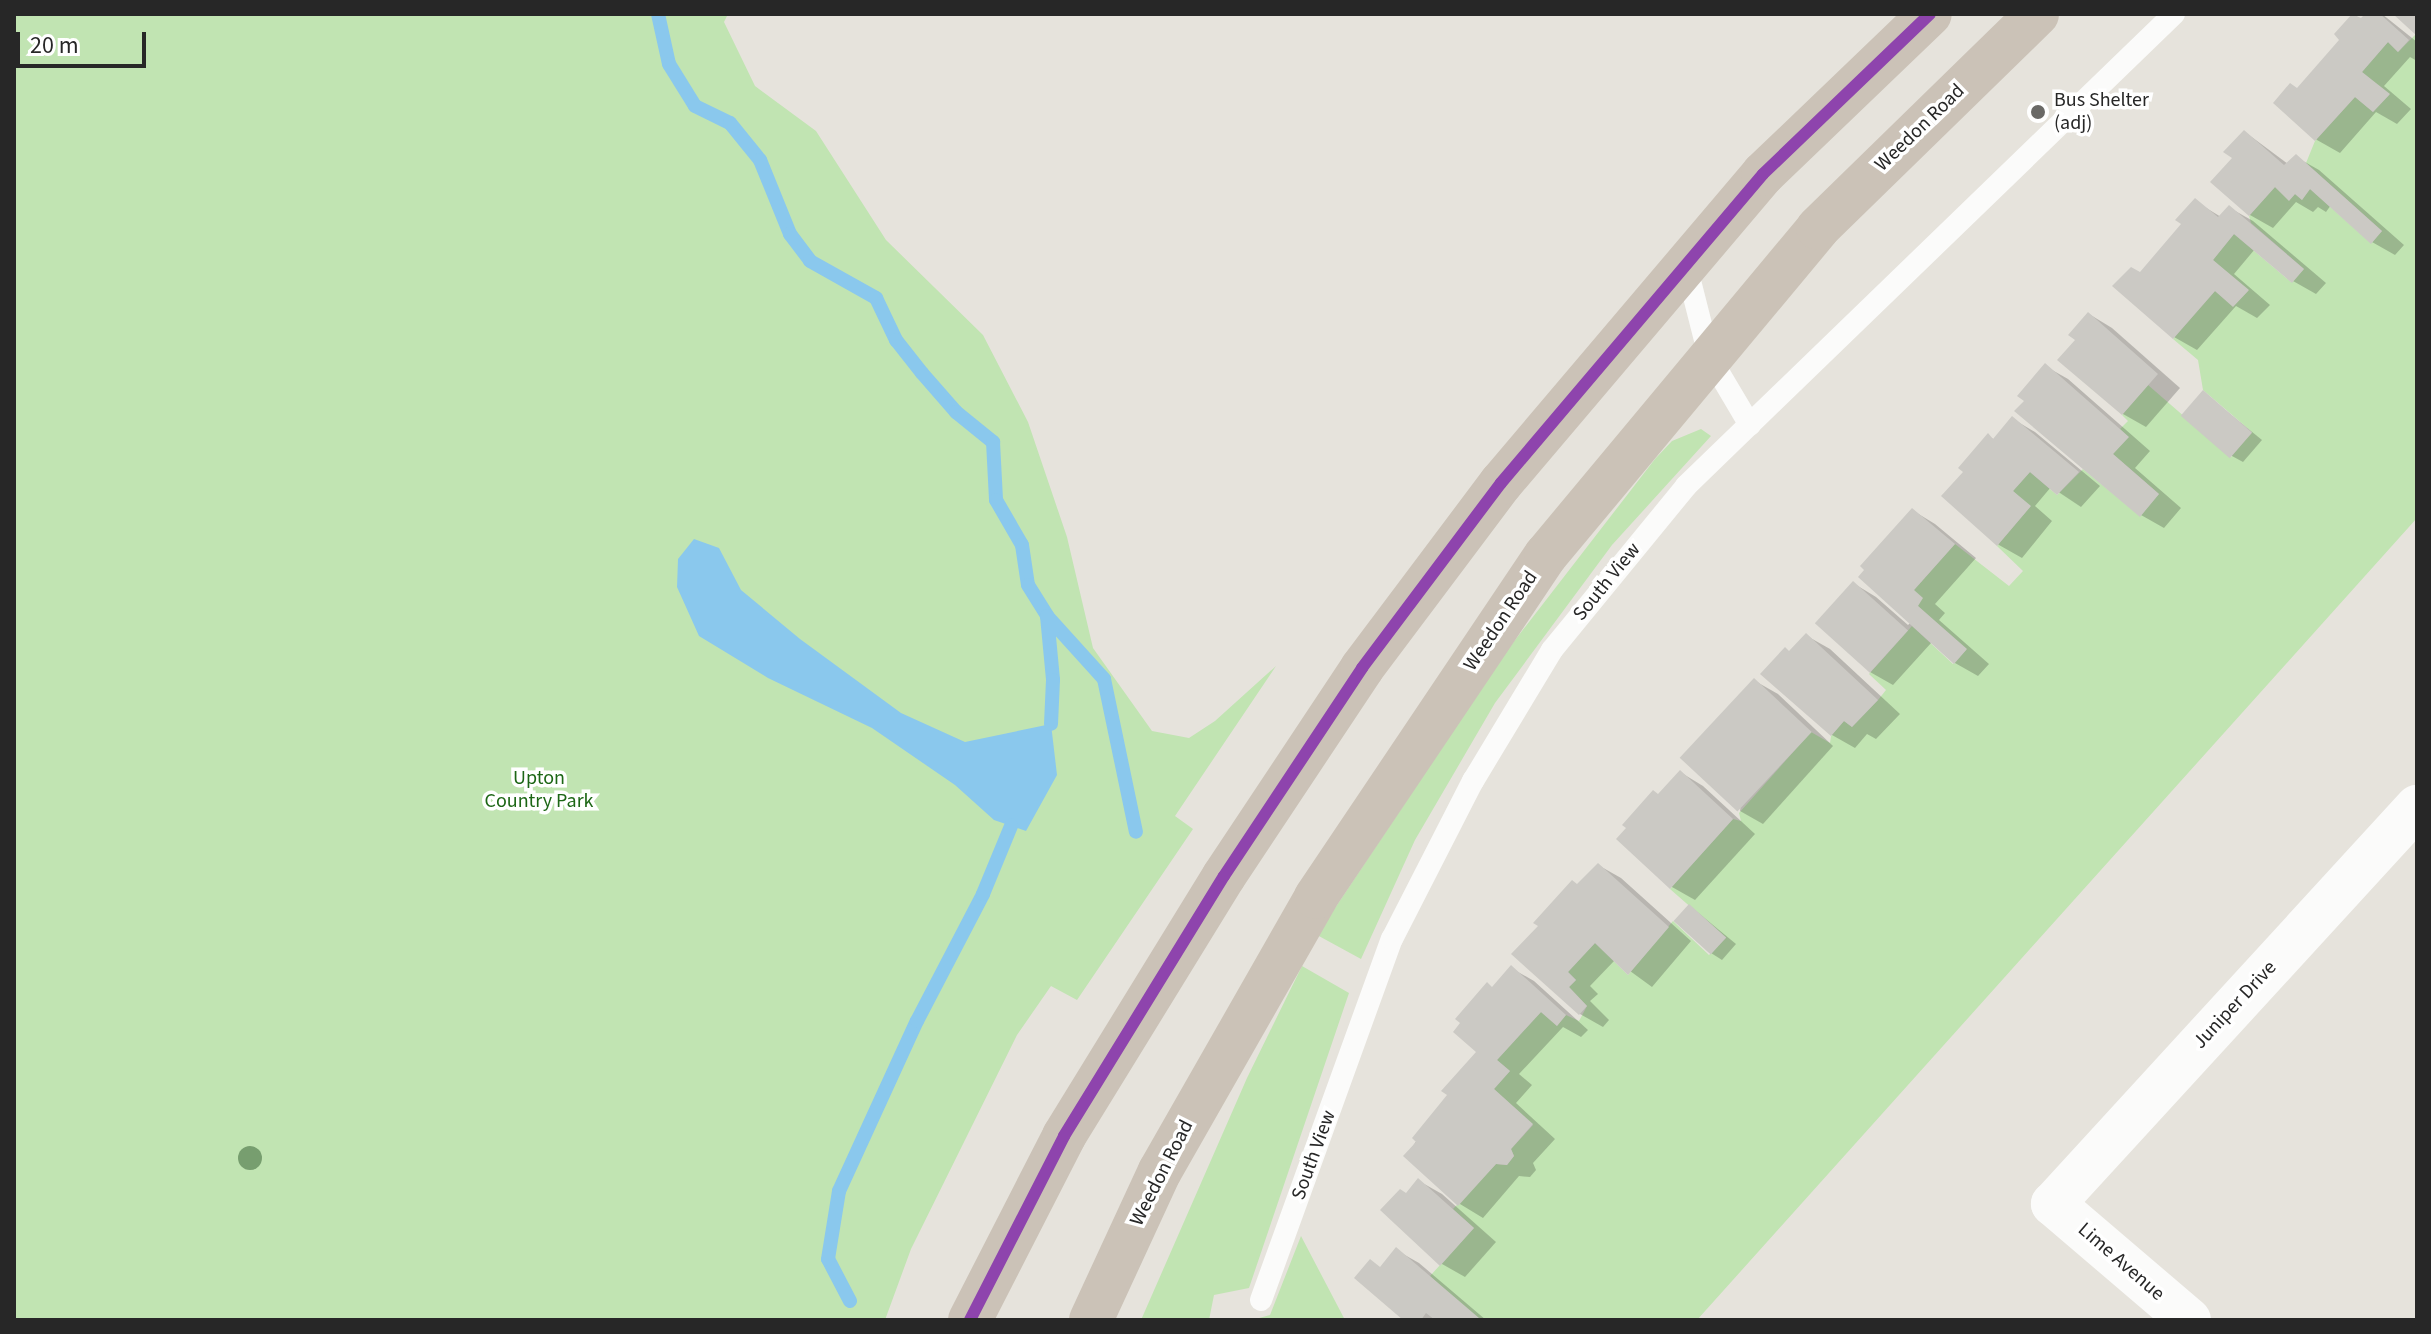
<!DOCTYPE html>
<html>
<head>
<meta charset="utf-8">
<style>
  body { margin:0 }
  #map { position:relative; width:2431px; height:1334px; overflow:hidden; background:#e6e3dc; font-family:"Source Sans 3",sans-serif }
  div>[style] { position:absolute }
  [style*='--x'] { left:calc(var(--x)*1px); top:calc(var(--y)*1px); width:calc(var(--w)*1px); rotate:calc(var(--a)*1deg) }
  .green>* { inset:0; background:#c1e4b2 }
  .water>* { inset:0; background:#8ac8ed }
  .shadow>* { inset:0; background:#0003 }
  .stream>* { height:14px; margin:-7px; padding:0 7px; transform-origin:7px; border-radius:7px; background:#8ac8ed }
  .building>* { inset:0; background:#cbc9c4; transform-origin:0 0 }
  .lane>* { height:22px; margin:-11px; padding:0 11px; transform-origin:11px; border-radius:11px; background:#fbfbfa }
  .street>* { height:44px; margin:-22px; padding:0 22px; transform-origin:22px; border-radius:22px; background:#fbfbfa }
  .highway>* { height:44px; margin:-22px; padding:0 22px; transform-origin:22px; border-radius:22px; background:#cbc2b7 }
  .bus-1>* { height:12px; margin:-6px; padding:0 6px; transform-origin:6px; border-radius:6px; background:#8e44ad }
  .trees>* { width:24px; height:24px; margin:-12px; border-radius:50%; background:#779e6f }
  .dots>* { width:22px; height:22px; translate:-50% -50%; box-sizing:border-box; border:4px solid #fff; border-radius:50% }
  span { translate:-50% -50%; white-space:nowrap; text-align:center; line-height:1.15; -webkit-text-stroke:7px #fff; paint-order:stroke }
  .poi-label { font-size:20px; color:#272727 }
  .left { translate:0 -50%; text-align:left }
  .street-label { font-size:20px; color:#272727 }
  .park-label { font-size:20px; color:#1c6615 }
  .frame { position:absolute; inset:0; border:16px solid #272727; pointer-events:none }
  .scale { position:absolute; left:16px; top:32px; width:130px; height:36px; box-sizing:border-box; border:4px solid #272727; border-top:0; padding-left:10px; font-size:24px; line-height:28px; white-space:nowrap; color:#272727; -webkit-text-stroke:6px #fff; paint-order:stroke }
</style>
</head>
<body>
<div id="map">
  <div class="green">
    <i style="clip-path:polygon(14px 14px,728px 14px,724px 22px,755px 86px,816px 131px,886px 240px,983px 335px,1028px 422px,1067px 537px,1093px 648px,1152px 731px,1189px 738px,1215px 721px,1276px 666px,1175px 816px,1193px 829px,1077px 1000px,1051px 986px,1017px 1035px,911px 1249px,885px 1320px,14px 1320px)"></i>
    <i style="clip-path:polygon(2415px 35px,2417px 518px,1697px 1320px,1477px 1320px,1430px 1276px,1474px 1228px,1453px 1209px,1496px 1164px,1507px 1165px,1514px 1156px,1511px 1149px,1533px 1125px,1494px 1089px,1510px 1071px,1497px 1060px,1541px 1012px,1557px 1026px,1566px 1015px,1579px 1021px,1587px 1006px,1569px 987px,1576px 980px,1568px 972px,1595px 943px,1628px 975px,1673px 921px,1709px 955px,1726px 938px,1670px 889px,1733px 819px,1741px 821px,1739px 813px,1811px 732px,1830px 743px,1831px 736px,1844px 721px,1852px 727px,1878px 700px,1886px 690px,1869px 674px,1912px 626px,1953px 664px,1966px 650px,1918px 606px,1914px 590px,1955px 544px,2009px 586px,2023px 571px,1997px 546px,2030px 507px,2013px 491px,2030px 472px,2057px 495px,2083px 469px,2140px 516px,2159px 494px,2113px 454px,2128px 437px,2120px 429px,2128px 421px,2122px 415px,2148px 385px,2231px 457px,2252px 432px,2203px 390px,2198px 360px,2173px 339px,2215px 291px,2233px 306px,2248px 291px,2213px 260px,2234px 234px,2291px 282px,2304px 269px,2251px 223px,2249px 216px,2275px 187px,2289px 200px,2295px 194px,2302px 200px,2310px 189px,2371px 243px,2382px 231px,2306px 163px,2315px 141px,2355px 97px,2373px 112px,2389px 95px,2362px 72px,2388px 42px,2398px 52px)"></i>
    <i style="clip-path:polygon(1701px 429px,1711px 436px,1612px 545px,1495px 703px,1415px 840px,1361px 959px,1317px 935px,1505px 653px,1655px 459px,1672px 441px)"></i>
    <i style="clip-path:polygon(1302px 966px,1349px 993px,1249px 1288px,1214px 1295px,1209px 1320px,1141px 1320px,1247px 1078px)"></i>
    <i style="clip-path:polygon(1301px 1236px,1345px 1320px,1252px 1320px,1270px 1315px)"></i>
  </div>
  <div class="water">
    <i style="clip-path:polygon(694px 539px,719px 548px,741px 590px,800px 639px,901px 713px,965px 742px,1051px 724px,1057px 775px,1026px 831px,994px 820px,955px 785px,872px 728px,768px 678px,699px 636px,677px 587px,678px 559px)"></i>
  </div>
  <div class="shadow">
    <i style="clip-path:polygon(2367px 14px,2382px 14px,2417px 42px,2417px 61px,2410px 57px,2384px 86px,2411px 109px,2397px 124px,2376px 112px,2340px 153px,2317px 140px,2275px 102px,2298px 90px,2342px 39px,2337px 34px,2354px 15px,2363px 20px)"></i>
    <i style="clip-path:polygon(2245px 132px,2288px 164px,2296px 157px,2319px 170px,2404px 245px,2395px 255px,2372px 242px,2331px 205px,2326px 212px,2318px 207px,2313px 212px,2296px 202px,2273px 228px,2250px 215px,2213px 181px,2235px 158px)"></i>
    <i style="clip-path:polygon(2195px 201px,2221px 217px,2230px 208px,2253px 221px,2326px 283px,2316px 294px,2293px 281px,2255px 249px,2234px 274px,2270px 305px,2257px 318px,2236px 306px,2197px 350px,2174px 337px,2140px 274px,2184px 223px)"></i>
    <i style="clip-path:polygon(2089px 314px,2112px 328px,2180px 388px,2146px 427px,2123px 414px,2078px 339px)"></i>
    <i style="clip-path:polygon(2045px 366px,2068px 379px,2150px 451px,2135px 468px,2181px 508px,2164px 528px,2141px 515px,2027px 400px)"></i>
    <i style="clip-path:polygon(2203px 392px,2262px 440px,2243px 462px,2232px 456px)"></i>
    <i style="clip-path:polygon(2013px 419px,2035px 432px,2100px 486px,2081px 507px,2051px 487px,2035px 506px,2052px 521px,2022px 558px,1999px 545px,1944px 496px,1966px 471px,1988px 436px,1995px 440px)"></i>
    <i style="clip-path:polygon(1912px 510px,1935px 524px,1976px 558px,1935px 604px,1945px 613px,1939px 620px,1989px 664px,1978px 676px,1955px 663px,1932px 642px,1893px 685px,1870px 672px,1853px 583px,1876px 597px,1908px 625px,1911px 622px)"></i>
    <i style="clip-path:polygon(1807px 636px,1830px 649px,1900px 714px,1876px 739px,1867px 734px,1855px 748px,1832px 735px,1790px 653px)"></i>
    <i style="clip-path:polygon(1755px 681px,1778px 694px,1833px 746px,1763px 824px,1740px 811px)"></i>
    <i style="clip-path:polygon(1680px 772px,1703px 786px,1755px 834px,1695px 900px,1672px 887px,1629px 828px)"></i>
    <i style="clip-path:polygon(1598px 865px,1621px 878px,1691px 941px,1652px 987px,1615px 960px,1590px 986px,1598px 994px,1590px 1001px,1609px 1020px,1603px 1027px,1580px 1014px,1514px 954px)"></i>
    <i style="clip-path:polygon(1690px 906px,1736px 944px,1722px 960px,1711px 953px)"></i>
    <i style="clip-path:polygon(1511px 968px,1534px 981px,1588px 1030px,1581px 1037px,1563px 1027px,1519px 1074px,1532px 1085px,1516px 1103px,1555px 1139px,1533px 1163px,1536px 1170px,1530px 1177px,1519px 1176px,1483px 1218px,1460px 1204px,1406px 1156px,1478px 1052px,1493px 988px)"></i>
    <i style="clip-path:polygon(1419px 1181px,1442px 1194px,1496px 1242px,1465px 1277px,1442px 1264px,1407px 1195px)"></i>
    <i style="clip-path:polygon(1396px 1250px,1419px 1263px,1486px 1320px,1406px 1320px,1370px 1261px,1381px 1268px)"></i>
  </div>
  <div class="stream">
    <i style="--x:658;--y:14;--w:51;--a:77.6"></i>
    <i style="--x:669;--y:64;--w:49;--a:58.2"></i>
    <i style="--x:695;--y:106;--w:39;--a:26"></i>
    <i style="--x:730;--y:123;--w:48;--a:51"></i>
    <i style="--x:760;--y:160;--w:80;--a:67.9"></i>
    <i style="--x:790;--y:234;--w:34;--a:53"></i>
    <i style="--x:810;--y:261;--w:76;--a:29.3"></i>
    <i style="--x:876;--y:298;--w:47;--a:64.5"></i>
    <i style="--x:896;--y:340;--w:42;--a:51.8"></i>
    <i style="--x:922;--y:373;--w:52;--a:48.9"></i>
    <i style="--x:956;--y:412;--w:48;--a:39"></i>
    <i style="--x:993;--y:442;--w:58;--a:87"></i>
    <i style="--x:996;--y:500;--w:52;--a:60"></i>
    <i style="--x:1022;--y:545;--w:40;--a:81.5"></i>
    <i style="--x:1028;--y:585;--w:36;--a:58"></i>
    <i style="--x:1047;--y:616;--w:64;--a:84.6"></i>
    <i style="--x:1053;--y:680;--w:44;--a:92.6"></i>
    <i style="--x:1047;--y:616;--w:85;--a:47.9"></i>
    <i style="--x:1104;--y:679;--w:156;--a:78.2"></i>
    <i style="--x:850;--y:1301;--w:47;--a:-117.6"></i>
    <i style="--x:828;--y:1259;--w:69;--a:-80.8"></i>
    <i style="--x:839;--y:1191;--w:187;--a:-65.4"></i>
    <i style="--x:917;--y:1021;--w:143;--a:-62.5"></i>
    <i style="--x:983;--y:894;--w:74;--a:-67.6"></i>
  </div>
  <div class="building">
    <i style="clip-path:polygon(2352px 14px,2361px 18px,2365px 14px,2380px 14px,2409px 40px,2398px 52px,2388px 42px,2362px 72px,2390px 94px,2373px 112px,2355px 97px,2315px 141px,2273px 103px,2290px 83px,2297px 88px,2339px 40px,2334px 34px)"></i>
    <i style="clip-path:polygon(2393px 14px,2417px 14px,2417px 36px)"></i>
    <i style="clip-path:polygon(2244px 130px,2284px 165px,2296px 154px,2382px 231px,2371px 244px,2310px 189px,2302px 200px,2295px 194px,2289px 201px,2275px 187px,2249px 216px,2210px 182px,2232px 158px,2223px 152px)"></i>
    <i style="clip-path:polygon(2195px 198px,2218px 217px,2229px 205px,2304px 269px,2292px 283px,2234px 234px,2213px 260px,2249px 290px,2233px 307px,2215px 291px,2173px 339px,2112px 286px,2131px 267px,2140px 272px,2181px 224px,2175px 220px)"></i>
    <i style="clip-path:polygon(2088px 312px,2158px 374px,2122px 415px,2057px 360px,2075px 340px,2068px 335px)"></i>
    <i style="clip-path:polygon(2045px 363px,2129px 437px,2113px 454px,2159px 494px,2140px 517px,2014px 411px,2024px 401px,2017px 396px)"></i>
    <i style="left:2203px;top:390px;width:65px;height:34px;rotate:41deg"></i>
    <i style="clip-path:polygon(2012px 416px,2079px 472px,2057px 495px,2030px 472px,2013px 491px,2031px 506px,1997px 546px,1941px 496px,1963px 472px,1958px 468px,1988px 433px,1993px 439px)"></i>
    <i style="clip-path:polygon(1912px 508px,1955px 544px,1914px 590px,1923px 598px,1918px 606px,1967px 649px,1954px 664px,1858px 577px,1864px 570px,1860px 566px)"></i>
    <i style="left:1853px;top:581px;width:74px;height:57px;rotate:42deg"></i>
    <i style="clip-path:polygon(1806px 633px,1878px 700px,1852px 727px,1844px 721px,1831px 736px,1760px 674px,1785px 647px,1789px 651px)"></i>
    <i style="left:1754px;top:678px;width:79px;height:109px;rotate:43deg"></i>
    <i style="clip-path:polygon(1680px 770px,1733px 819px,1670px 889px,1616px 839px,1626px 828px,1622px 825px,1653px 790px,1658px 794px)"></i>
    <i style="clip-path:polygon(1598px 863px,1669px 927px,1628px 975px,1595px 943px,1568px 972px,1576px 980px,1569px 987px,1587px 1006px,1579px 1015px,1511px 954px,1538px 926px,1533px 923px,1572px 880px,1577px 884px)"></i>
    <i style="left:1689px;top:904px;width:50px;height:23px;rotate:42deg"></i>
    <i style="clip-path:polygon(1511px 965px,1566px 1015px,1557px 1026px,1541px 1012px,1497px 1060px,1510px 1071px,1494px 1089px,1533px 1124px,1511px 1149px,1514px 1156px,1507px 1165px,1496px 1164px,1458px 1206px,1403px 1156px,1416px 1142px,1412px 1138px,1447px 1095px,1441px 1091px,1476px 1052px,1453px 1032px,1460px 1023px,1455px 1019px,1487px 982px,1492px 987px)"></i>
    <i style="clip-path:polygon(1418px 1178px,1474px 1228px,1440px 1266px,1380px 1210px,1400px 1189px,1406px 1193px)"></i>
    <i style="clip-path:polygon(1396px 1247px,1479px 1318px,1477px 1320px,1435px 1320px,1426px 1313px,1421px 1320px,1403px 1320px,1354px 1278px,1370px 1259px,1380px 1267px)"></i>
  </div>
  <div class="lane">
    <i style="--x:1686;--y:265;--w:94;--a:75.8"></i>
    <i style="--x:1709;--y:356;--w:80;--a:59.3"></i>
    <i style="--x:1261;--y:1300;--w:384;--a:-70.1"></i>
    <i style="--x:1392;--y:939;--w:178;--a:-62.9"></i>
    <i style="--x:1473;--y:781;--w:153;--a:-58.9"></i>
    <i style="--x:1552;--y:650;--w:212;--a:-50.7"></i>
    <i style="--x:1686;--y:486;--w:679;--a:-44.05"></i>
  </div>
  <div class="street">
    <i style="--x:2189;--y:1320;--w:179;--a:-139.5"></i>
    <i style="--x:2053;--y:1204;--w:539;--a:-47.48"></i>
  </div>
  <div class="highway">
    <i style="--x:970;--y:1320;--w:207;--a:-62.9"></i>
    <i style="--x:1064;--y:1136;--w:305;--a:-58.4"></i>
    <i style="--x:1224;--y:876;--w:250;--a:-56.4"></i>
    <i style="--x:1362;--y:668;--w:231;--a:-53.1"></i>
    <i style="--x:1501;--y:483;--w:405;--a:-49.7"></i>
    <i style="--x:1763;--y:174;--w:231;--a:-43.8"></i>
    <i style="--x:1091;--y:1320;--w:164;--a:-65.2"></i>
    <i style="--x:1160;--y:1171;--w:315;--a:-60.3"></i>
    <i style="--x:1316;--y:897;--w:412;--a:-56.1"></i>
    <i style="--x:1546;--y:555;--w:425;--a:-50.2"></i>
    <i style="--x:1818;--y:228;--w:306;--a:-44.3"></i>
  </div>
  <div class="bus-1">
    <i style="--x:970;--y:1320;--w:207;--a:-62.9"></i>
    <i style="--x:1064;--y:1136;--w:305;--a:-58.4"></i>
    <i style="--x:1224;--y:876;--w:250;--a:-56.4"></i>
    <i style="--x:1362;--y:668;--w:231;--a:-53.1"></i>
    <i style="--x:1501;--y:483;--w:405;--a:-49.7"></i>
    <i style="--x:1763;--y:174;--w:231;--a:-43.8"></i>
  </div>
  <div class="trees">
    <i style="left:250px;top:1158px"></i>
  </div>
  <div class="dots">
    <i style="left:2038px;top:112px;background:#6a6966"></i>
  </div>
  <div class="poi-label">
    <span class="left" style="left:2054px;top:112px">Bus Shelter<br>(adj)</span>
  </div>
  <div class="street-label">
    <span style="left:1920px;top:128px;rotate:-44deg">Weedon Road</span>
    <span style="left:1607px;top:582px;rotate:-51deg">South View</span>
    <span style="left:1501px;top:621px;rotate:-56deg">Weedon Road</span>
    <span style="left:2235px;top:1005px;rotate:-47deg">Juniper Drive</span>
    <span style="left:1314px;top:1155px;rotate:-70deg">South View</span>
    <span style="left:1162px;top:1173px;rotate:-63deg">Weedon Road</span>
    <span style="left:2121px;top:1262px;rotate:41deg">Lime Avenue</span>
  </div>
  <div class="park-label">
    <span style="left:539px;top:790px">Upton<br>Country Park</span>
  </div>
  <div class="frame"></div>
  <div class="scale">20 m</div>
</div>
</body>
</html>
